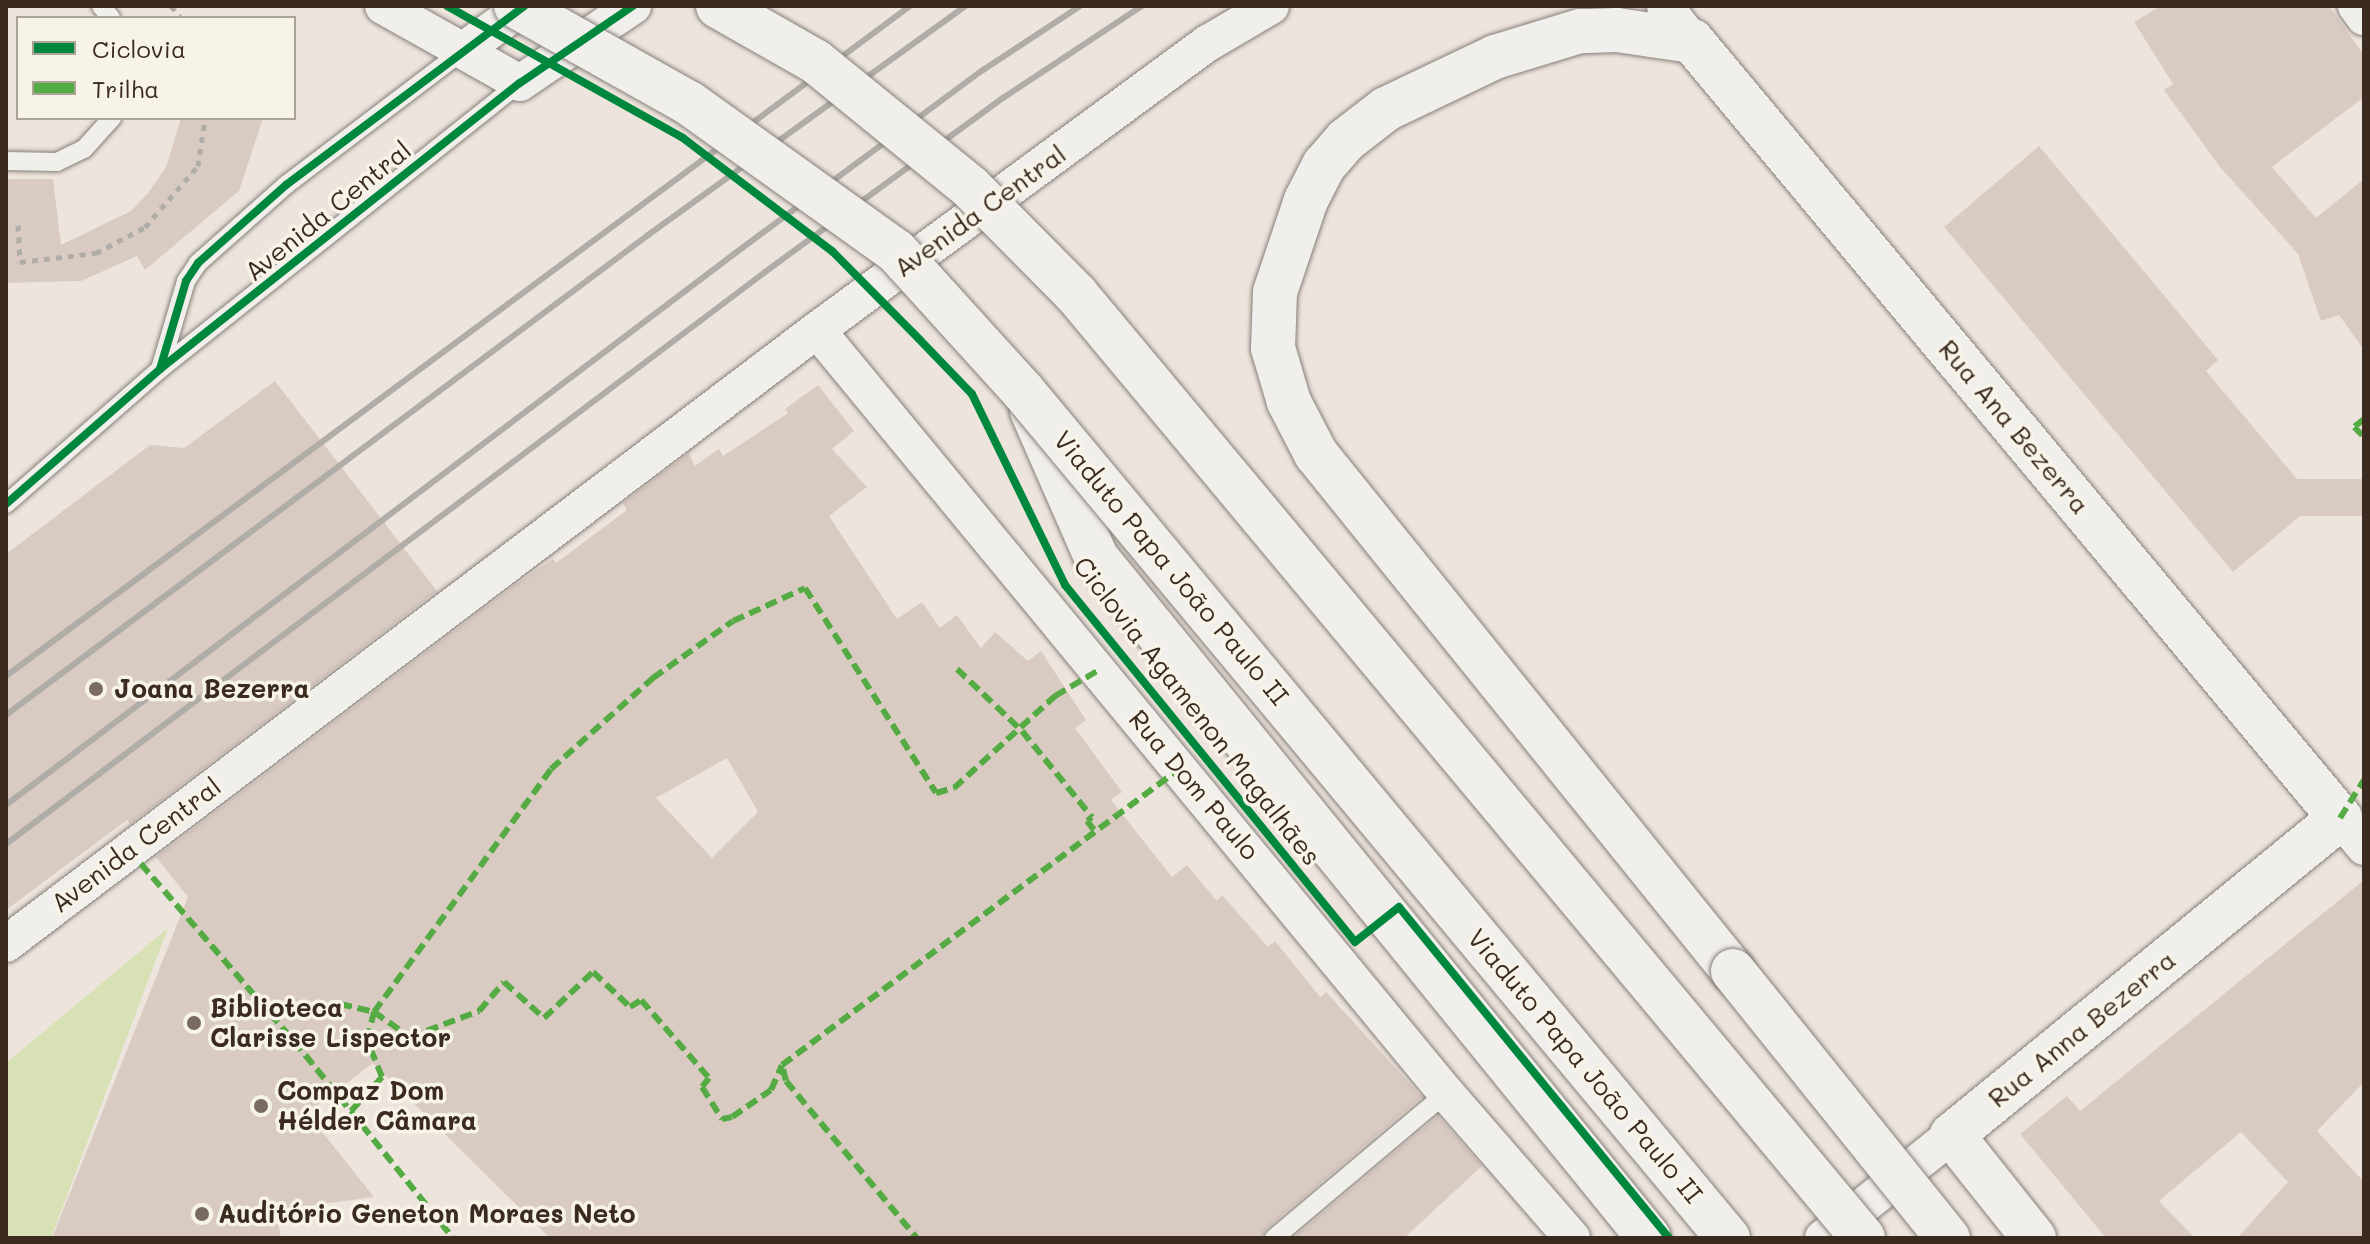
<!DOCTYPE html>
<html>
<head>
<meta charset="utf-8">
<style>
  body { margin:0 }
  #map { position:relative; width:2370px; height:1244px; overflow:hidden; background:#ede5dd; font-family:Mali,sans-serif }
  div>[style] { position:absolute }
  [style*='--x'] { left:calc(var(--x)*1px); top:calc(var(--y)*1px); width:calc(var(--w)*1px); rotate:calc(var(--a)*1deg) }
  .green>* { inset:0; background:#d8e1b5 }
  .building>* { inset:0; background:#d9cbc2 }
  .path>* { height:5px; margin-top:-2.5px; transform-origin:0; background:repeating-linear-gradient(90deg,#b0aca7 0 6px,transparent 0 12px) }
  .roads { filter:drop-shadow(0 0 2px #867f79) drop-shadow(0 0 2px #867f79) }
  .lane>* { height:18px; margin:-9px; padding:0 9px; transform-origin:9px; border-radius:9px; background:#f1efeb }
  .street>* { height:36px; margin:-18px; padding:0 18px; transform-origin:18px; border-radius:18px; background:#f1efeb }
  .secondary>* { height:44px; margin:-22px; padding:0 22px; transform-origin:22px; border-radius:22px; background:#f1efeb }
  .highway>* { height:44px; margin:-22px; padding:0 22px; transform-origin:22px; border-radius:22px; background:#f1efeb }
  .rail>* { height:6px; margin:-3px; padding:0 3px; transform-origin:3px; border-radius:3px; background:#b0aca7 }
  .path-bridge>* { height:5px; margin-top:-2.5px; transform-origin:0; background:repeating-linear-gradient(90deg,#b0aca7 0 6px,transparent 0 12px) }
  .bridges { filter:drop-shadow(0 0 2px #867f79) drop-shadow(0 0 2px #867f79) }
  .highway-bridge>* { height:44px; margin:-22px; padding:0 22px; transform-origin:22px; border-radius:22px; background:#f1efeb }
  .quiet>* { height:6px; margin-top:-3px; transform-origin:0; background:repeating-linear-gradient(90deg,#55ab43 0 12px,transparent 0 18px) }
  .cycleway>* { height:8px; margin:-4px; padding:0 4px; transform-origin:4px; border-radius:4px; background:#00873e }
  .dots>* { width:22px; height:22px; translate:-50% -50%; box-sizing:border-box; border:4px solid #f7f3e8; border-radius:50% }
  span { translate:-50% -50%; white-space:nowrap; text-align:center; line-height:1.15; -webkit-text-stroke:7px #f7f3e8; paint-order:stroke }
  .street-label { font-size:26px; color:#3b2a1e }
  .poi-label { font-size:26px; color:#3b2a1e; font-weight:700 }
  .left { translate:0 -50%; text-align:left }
  .frame { position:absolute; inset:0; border:8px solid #3b2a1e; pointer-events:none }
  .legend { position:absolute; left:16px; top:16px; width:280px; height:104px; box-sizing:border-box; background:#f7f3e8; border:2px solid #aca397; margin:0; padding:10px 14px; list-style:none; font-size:24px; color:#3b2a1e }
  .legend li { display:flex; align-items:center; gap:16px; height:40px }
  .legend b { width:40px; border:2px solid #aca397 }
</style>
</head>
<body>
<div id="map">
  <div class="green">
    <i style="clip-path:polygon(168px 928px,51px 1238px,6px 1238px,6px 1063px)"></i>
  </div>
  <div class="building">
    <i style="clip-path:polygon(2161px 6px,2329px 6px,2364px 55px,2364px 97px,2272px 167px,2316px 218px,2364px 179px,2364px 350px,2339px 315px,2321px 321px,2298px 254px,2220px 167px,2164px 90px,2173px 84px,2134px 22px)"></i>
    <i style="clip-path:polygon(181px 118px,263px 118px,239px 191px,145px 270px,137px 256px,81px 281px,6px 283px,6px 179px,53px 179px,61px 245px,131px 211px,149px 192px,166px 167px)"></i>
    <i style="clip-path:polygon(2039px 146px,2218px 360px,2206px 371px,2297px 479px,2364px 479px,2364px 516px,2300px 516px,2233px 572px,1944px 227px)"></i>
    <i style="clip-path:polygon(275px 381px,437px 591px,130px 824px,127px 820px,6px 910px,6px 554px,150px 445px,184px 448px)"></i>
    <i style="clip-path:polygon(evenodd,818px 385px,854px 431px,832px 449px,867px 487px,829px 516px,897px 619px,922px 602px,940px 628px,957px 615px,981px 648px,995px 632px,1028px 661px,1041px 651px,1086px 720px,1075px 728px,1122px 792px,1111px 800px,1172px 877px,1187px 865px,1217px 901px,1222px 895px,1268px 947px,1275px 941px,1320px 997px,1326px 992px,1422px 1097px,1266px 1229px,1262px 1238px,550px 1238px,373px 1063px,307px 1113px,374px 1197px,276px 1210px,281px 1238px,52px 1238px,188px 897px,156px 857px,515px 585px,553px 559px,556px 563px,627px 510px,623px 503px,689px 453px,695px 466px,719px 449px,723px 456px,788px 413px,785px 409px,818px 385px,727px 758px,758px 812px,712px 858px,656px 798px,727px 758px)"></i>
    <i style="clip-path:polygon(2364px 880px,2364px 1082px,2317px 1131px,2364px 1182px,2364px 1238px,2237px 1238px,2288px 1182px,2241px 1132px,2159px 1201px,2195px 1238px,2106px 1238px,2020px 1134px,2067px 1096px,2080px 1111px)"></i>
    <i style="clip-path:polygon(1438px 1116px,1482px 1166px,1404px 1238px,1293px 1238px)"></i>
  </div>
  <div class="path">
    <i style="--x:171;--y:6;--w:16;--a:50"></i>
    <i style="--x:18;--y:225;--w:37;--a:87"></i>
    <i style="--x:20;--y:262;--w:77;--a:-6.8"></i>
    <i style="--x:96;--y:253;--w:55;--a:-28"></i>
    <i style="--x:145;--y:227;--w:81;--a:-49"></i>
    <i style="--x:198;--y:166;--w:49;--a:-81.7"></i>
  </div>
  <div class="roads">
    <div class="lane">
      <i style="--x:101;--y:6;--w:16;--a:50"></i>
      <i style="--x:6;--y:161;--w:51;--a:1.1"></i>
      <i style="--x:57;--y:162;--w:30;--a:-26"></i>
      <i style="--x:84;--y:149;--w:42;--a:-47.9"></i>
      <i style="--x:160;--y:369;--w:92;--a:-73.5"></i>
      <i style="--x:186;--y:281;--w:22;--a:-56"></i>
      <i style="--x:198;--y:263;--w:118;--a:-41.6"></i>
      <i style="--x:286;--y:185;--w:225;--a:-37.2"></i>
      <i style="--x:6;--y:504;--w:205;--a:-41.2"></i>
      <i style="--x:160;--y:369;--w:460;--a:-38.5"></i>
      <i style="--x:1274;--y:1238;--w:225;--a:-40.1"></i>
    </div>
    <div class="street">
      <i style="--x:383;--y:6;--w:157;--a:29.3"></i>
      <i style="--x:520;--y:83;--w:137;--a:-34.3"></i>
      <i style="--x:1665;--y:6;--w:44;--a:52.4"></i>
      <i style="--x:2356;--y:6;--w:14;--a:54"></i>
      <i style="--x:465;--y:49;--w:73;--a:-36.1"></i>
      <i style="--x:817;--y:330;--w:989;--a:50.5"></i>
      <i style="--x:1446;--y:1093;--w:192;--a:49"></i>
      <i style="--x:2340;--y:818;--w:38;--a:50"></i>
      <i style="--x:6;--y:944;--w:1017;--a:-37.13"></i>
      <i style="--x:817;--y:330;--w:485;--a:-36.3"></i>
      <i style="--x:1208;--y:43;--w:73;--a:-30.4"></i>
      <i style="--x:1823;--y:1238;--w:165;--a:-38.6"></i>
    </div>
    <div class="secondary">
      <i style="--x:1692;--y:41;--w:1012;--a:50.17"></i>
      <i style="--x:2340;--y:818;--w:501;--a:140.75"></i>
      <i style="--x:1952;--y:1135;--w:132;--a:51.5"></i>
    </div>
    <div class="highway">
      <i style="--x:1692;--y:41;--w:76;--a:-171.7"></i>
      <i style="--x:1617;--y:30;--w:37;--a:178"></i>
      <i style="--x:1580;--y:31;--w:89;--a:163"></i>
      <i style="--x:1495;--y:57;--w:121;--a:154.5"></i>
      <i style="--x:1386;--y:109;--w:51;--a:142.2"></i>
      <i style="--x:1346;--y:140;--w:33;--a:131"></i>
      <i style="--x:1324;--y:165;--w:39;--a:117"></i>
      <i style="--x:1306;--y:200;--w:97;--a:108.6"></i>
      <i style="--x:1275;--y:292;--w:56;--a:92"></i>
      <i style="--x:1273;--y:348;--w:56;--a:73.5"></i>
      <i style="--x:1289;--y:402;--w:59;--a:62.6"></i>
      <i style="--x:1316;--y:454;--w:664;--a:51.11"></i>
      <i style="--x:1032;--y:411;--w:159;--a:66.3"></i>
      <i style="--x:1096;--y:557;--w:877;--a:50.92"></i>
    </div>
  </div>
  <div class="rail">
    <i style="--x:6;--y:676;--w:1125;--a:-36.54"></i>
    <i style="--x:6;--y:715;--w:802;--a:-36.78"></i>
    <i style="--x:648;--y:235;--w:391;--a:-35.8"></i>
    <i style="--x:6;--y:805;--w:913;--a:-37.12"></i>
    <i style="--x:734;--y:254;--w:310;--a:-36.5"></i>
    <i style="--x:983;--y:70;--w:116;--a:-33.4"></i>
    <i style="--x:6;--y:844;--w:950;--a:-37"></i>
    <i style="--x:765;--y:272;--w:295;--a:-36.2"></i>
    <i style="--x:1003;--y:98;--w:167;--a:-33.5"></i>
  </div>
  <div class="path-bridge">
    <i style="--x:447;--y:6;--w:31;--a:29"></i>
    <i style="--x:982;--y:415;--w:189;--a:64"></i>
    <i style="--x:1065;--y:585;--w:460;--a:50.9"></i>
    <i style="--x:1355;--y:942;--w:53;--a:-38.2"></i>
  </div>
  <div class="bridges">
    <div class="highway-bridge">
      <i style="--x:516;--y:6;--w:198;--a:29.3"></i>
      <i style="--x:689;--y:103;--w:254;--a:35.6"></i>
      <i style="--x:896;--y:251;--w:189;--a:47.8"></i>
      <i style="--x:1023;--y:391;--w:1102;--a:50.23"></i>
      <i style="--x:718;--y:6;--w:112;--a:29.6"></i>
      <i style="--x:815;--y:61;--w:200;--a:39.1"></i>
      <i style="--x:970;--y:187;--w:151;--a:45.3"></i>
      <i style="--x:1076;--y:294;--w:1229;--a:50.18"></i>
      <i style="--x:1733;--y:971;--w:343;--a:51.2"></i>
    </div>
  </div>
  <div class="quiet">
    <i style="--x:2364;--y:419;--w:13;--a:141"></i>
    <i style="--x:2354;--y:427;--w:14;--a:45"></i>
    <i style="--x:957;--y:669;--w:90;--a:43.6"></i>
    <i style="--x:1022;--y:731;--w:111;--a:50.9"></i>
    <i style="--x:1092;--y:817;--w:6;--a:141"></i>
    <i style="--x:1087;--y:821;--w:11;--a:52"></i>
    <i style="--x:2340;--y:818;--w:45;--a:-57.7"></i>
    <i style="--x:129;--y:850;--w:252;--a:49.2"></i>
    <i style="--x:294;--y:1041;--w:253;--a:51.1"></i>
    <i style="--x:340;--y:1004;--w:35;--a:13"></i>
    <i style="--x:374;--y:1012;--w:44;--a:34.8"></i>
    <i style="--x:410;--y:1037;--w:74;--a:-20.6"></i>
    <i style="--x:479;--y:1011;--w:38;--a:-49"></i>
    <i style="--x:504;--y:982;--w:54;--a:42"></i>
    <i style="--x:544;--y:1018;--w:67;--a:-43.2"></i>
    <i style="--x:593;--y:972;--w:51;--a:43.4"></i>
    <i style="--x:630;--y:1007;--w:13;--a:-32"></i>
    <i style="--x:641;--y:1000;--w:103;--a:48.9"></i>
    <i style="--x:709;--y:1078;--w:11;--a:128"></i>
    <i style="--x:702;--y:1087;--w:38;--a:58"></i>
    <i style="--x:722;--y:1119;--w:10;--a:-11"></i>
    <i style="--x:732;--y:1117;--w:47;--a:-34.7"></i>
    <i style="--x:771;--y:1090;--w:27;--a:-66"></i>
    <i style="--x:782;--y:1065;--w:497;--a:-36.7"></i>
    <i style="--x:783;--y:1069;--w:12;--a:76"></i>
    <i style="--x:786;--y:1081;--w:204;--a:50.2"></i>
    <i style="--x:351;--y:1111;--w:46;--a:-47.6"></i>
    <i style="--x:382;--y:1077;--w:40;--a:-112"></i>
    <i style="--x:367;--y:1040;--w:29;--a:-76"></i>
    <i style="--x:374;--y:1012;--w:301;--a:-53.9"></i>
    <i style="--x:551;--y:769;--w:137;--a:-41.7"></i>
    <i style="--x:653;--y:678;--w:98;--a:-35.5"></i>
    <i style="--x:733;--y:621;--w:79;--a:-24.6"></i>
    <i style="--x:805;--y:588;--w:243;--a:57.4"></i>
    <i style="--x:936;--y:793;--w:19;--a:-16"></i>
    <i style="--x:954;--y:788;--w:137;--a:-42.3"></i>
    <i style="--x:1055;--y:696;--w:51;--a:-30.6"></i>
  </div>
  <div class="cycleway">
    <i style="--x:447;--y:6;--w:270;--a:29.2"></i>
    <i style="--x:683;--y:138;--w:187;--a:37.2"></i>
    <i style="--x:832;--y:251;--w:124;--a:45.3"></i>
    <i style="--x:919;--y:339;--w:76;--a:46.1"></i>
    <i style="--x:972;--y:394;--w:212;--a:64"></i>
    <i style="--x:1065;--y:585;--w:460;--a:50.9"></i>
    <i style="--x:1355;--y:942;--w:56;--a:-38.5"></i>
    <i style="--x:1399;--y:907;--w:427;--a:50.8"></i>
    <i style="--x:160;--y:369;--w:92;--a:-73.5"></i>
    <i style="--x:186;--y:281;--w:22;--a:-56"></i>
    <i style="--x:198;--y:263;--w:118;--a:-41.6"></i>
    <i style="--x:286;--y:185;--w:298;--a:-36.9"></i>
    <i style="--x:6;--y:504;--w:205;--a:-41.2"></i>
    <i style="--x:160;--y:369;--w:460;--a:-38.5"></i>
    <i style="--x:520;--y:83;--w:137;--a:-34.3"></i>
  </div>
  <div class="dots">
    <i style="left:96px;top:689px;background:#796b61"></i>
    <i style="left:194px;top:1023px;background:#796b61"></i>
    <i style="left:261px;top:1106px;background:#796b61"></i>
    <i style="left:202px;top:1214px;background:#796b61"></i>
  </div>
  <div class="street-label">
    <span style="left:328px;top:211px;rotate:-39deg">Avenida Central</span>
    <span style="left:980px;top:211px;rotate:-36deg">Avenida Central</span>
    <span style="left:2014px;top:427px;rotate:50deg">Rua Ana Bezerra</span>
    <span style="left:1171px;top:568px;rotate:50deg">Viaduto Papa João Paulo II</span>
    <span style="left:1197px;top:711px;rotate:52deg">Ciclovia Agamenon Magalhães</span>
    <span style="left:1194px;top:785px;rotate:50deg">Rua Dom Paulo</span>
    <span style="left:136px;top:845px;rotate:-37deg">Avenida Central</span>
    <span style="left:2082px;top:1029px;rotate:-39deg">Rua Anna Bezerra</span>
    <span style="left:1585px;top:1066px;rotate:50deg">Viaduto Papa João Paulo II</span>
  </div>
  <div class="poi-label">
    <span class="left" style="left:114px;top:689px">Joana Bezerra</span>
    <span class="left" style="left:210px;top:1023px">Biblioteca<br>Clarisse Lispector</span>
    <span class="left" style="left:277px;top:1106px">Compaz Dom<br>Hélder Câmara</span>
    <span class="left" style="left:218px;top:1214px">Auditório Geneton Moraes Neto</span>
  </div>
  <div class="frame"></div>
  <ul class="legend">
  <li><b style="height:10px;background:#00873e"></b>Ciclovia</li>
  <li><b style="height:10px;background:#55ab43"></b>Trilha</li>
  </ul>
</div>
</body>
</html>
